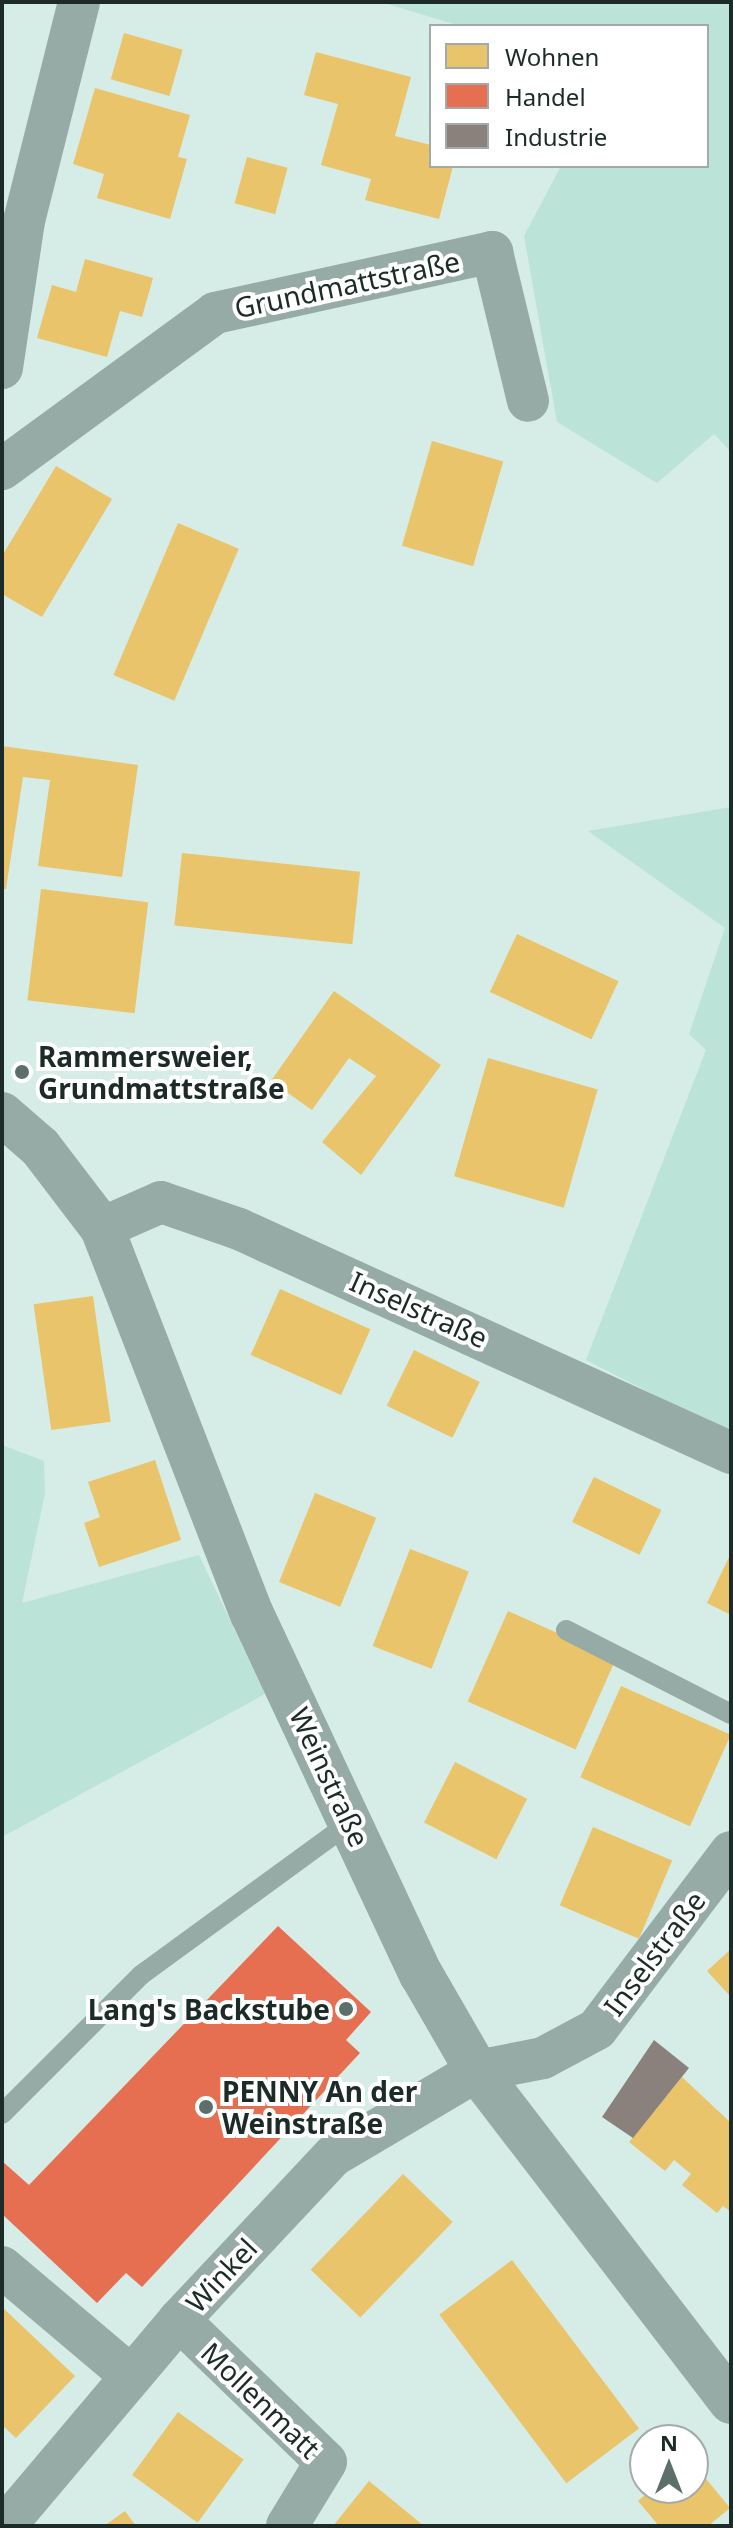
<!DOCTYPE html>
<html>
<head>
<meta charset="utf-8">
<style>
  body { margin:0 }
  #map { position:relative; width:733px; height:2528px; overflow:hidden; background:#d6ece6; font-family:"Noto Sans",sans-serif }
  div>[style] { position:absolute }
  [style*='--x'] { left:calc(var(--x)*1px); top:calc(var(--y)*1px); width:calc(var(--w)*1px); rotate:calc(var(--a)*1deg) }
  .green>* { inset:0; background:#bce3d8 }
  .homes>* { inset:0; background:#e9c46a; transform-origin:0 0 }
  .shops>* { inset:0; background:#e76f51 }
  .industry>* { inset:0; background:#8a817c }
  .service>* { height:20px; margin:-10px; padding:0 10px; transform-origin:10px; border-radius:10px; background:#96aba6 }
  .minor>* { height:42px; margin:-21px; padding:0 21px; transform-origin:21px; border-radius:21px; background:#96aba6 }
  .tertiary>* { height:44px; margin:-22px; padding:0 22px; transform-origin:22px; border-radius:22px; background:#96aba6 }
  .dots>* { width:22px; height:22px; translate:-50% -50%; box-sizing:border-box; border:4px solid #fff; border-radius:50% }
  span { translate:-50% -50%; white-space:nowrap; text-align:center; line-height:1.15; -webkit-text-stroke:8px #fff; paint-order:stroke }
  .street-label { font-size:28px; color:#1c2b27 }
  .poi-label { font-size:28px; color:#1c2b27; font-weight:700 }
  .left { translate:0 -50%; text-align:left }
  .right { translate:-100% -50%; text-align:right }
  .frame { position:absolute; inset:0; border:4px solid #1c2b27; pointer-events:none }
  .legend { position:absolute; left:429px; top:24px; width:280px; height:144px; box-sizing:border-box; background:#fff; border:2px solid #a4aaa9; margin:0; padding:10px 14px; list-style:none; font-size:24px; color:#1c2b27 }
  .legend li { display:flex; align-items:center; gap:16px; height:40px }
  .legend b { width:40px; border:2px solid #a4aaa9 }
  .north { position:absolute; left:629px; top:2424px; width:80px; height:80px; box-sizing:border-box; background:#fff; border:2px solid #a4aaa9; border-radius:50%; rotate:0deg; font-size:22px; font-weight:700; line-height:32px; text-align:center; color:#1c2b27 }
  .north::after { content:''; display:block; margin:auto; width:28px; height:36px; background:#5d6f6a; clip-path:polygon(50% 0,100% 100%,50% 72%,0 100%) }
</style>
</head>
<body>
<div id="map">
  <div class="green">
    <i style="clip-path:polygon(381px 2px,731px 2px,731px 452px,714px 434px,657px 483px,557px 422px,524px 236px,561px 166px,707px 166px,707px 26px,460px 26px)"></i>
    <i style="clip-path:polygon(731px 807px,731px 1434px,586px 1360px,706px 1050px,689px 1034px,725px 928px,588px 831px)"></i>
    <i style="clip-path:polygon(2px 1445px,44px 1461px,45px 1493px,22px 1603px,199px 1555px,265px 1694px,2px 1837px)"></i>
  </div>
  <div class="homes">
    <i style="left:124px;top:33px;width:61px;height:48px;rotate:16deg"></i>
    <i style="clip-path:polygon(316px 52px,411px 77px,395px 136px,431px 145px,431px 166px,453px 166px,439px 219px,365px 200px,371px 179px,321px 165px,338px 104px,304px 95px)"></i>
    <i style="clip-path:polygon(95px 88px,190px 115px,178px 157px,187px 159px,170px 219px,97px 198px,104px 174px,73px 164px)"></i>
    <i style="left:247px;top:157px;width:42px;height:48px;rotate:15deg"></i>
    <i style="clip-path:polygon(85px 259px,153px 278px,142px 317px,120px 311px,107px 357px,37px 338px,52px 285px,76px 292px)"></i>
    <i style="left:432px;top:441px;width:74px;height:109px;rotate:16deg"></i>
    <i style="clip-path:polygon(56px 466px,112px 499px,42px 617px,2px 594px,2px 556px)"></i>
    <i style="left:178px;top:523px;width:66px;height:165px;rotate:23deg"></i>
    <i style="clip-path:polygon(2px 746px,138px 765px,122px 877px,38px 866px,50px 780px,23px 777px,6px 889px,2px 889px)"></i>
    <i style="left:182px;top:853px;width:179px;height:73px;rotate:6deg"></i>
    <i style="left:41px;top:889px;width:108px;height:112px;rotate:7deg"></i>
    <i style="left:517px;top:934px;width:112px;height:64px;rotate:25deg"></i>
    <i style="clip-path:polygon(334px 991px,441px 1065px,361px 1175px,322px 1142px,376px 1076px,349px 1058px,312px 1110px,271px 1081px)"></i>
    <i style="left:488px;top:1058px;width:114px;height:123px;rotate:16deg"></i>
    <i style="left:280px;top:1289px;width:99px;height:72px;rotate:24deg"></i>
    <i style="left:93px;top:1296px;width:127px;height:60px;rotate:82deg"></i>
    <i style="left:414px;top:1350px;width:73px;height:62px;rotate:26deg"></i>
    <i style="clip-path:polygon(155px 1460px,181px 1540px,99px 1567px,84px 1523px,100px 1517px,88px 1482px)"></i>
    <i style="left:594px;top:1477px;width:75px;height:50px;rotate:26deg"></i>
    <i style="left:315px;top:1493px;width:66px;height:96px;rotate:22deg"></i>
    <i style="left:410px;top:1549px;width:63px;height:104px;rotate:21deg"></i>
    <i style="clip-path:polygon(731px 1553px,731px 1615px,707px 1603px)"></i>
    <i style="left:508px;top:1611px;width:118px;height:99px;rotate:24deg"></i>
    <i style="left:621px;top:1686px;width:120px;height:100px;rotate:24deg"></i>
    <i style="left:455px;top:1762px;width:81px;height:68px;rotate:27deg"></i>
    <i style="left:593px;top:1827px;width:86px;height:85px;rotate:23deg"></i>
    <i style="clip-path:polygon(731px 1949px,731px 1997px,707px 1971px)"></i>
    <i style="clip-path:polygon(682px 2077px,731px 2123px,731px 2212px,723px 2206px,717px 2213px,682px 2185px,691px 2174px,674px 2160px,665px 2171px,629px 2142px)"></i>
    <i style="left:403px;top:2174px;width:69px;height:133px;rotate:44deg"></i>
    <i style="left:512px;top:2260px;width:211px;height:91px;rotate:53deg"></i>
    <i style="clip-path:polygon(2px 2307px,75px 2376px,16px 2438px,2px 2425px)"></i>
    <i style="left:178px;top:2412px;width:81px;height:78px;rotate:36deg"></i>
    <i style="clip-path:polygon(693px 2463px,730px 2508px,708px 2526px,659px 2526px,638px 2501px,653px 2488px,693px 2488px)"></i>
    <i style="clip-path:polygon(369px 2481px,424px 2526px,333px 2526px)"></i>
    <i style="clip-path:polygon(125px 2511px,136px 2526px,104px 2526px)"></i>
  </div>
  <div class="shops">
    <i style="clip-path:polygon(278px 1926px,371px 2012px,346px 2040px,360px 2053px,142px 2287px,126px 2273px,97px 2303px,2px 2214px,2px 2161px,29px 2185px)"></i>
  </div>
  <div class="industry">
    <i style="clip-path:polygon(654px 2040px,689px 2068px,633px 2138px,602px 2117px)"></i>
  </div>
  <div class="service">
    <i style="--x:566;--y:1630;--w:185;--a:27"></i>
    <i style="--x:2;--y:2114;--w:197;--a:-45"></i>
    <i style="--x:141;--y:1975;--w:261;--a:-36.1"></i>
  </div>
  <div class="minor">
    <i style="--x:2;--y:368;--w:149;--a:-81.5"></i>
    <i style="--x:24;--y:221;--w:226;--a:-75.9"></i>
    <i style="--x:2;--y:469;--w:264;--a:-36.2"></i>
    <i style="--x:215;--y:313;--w:284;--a:-12.4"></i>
    <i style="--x:492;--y:252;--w:153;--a:76.4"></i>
    <i style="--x:102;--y:1228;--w:64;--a:-23.8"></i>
    <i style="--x:161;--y:1202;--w:83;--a:19.1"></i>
    <i style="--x:239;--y:1229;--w:541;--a:24.48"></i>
    <i style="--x:2;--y:2267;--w:169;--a:40.2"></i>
    <i style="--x:179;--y:2320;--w:204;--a:44"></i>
    <i style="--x:326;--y:2462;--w:75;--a:121.4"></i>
    <i style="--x:5;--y:2526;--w:270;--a:-49.8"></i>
    <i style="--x:179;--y:2320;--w:225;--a:-46.8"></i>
    <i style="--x:333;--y:2156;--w:167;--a:-30.6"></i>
    <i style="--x:477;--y:2071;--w:67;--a:-11.1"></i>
    <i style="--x:543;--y:2058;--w:61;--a:-28.2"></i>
    <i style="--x:597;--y:2029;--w:222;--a:-52.9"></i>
  </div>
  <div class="tertiary">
    <i style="--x:2;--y:1114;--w:50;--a:41"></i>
    <i style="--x:40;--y:1147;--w:102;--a:52.6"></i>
    <i style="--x:102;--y:1228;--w:414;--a:68.8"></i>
    <i style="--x:252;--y:1614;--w:398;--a:64.9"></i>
    <i style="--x:421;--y:1974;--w:112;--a:60"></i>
    <i style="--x:477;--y:2071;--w:417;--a:52.5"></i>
  </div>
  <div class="dots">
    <i style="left:22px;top:1072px;background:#5d6f6a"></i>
    <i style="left:346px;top:2009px;background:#5d6f6a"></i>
    <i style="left:206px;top:2107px;background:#5d6f6a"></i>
  </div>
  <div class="street-label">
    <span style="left:347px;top:284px;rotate:-12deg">Grundmattstraße</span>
    <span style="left:419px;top:1309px;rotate:24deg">Inselstraße</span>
    <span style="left:330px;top:1777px;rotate:65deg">Weinstraße</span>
    <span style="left:654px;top:1953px;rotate:-53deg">Inselstraße</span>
    <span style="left:221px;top:2275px;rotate:-47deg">Winkel</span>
    <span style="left:261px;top:2400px;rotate:44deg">Mollenmatt</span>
  </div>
  <div class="poi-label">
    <span class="left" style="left:38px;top:1072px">Rammersweier,<br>Grundmattstraße</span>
    <span class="right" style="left:330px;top:2009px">Lang's Backstube</span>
    <span class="left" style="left:222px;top:2107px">PENNY An der<br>Weinstraße</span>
  </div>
  <div class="frame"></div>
  <ul class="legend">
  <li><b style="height:22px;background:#e9c46a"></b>Wohnen</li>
  <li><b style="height:22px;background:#e76f51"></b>Handel</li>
  <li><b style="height:22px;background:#8a817c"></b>Industrie</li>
  </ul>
  <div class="north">N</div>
</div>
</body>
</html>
